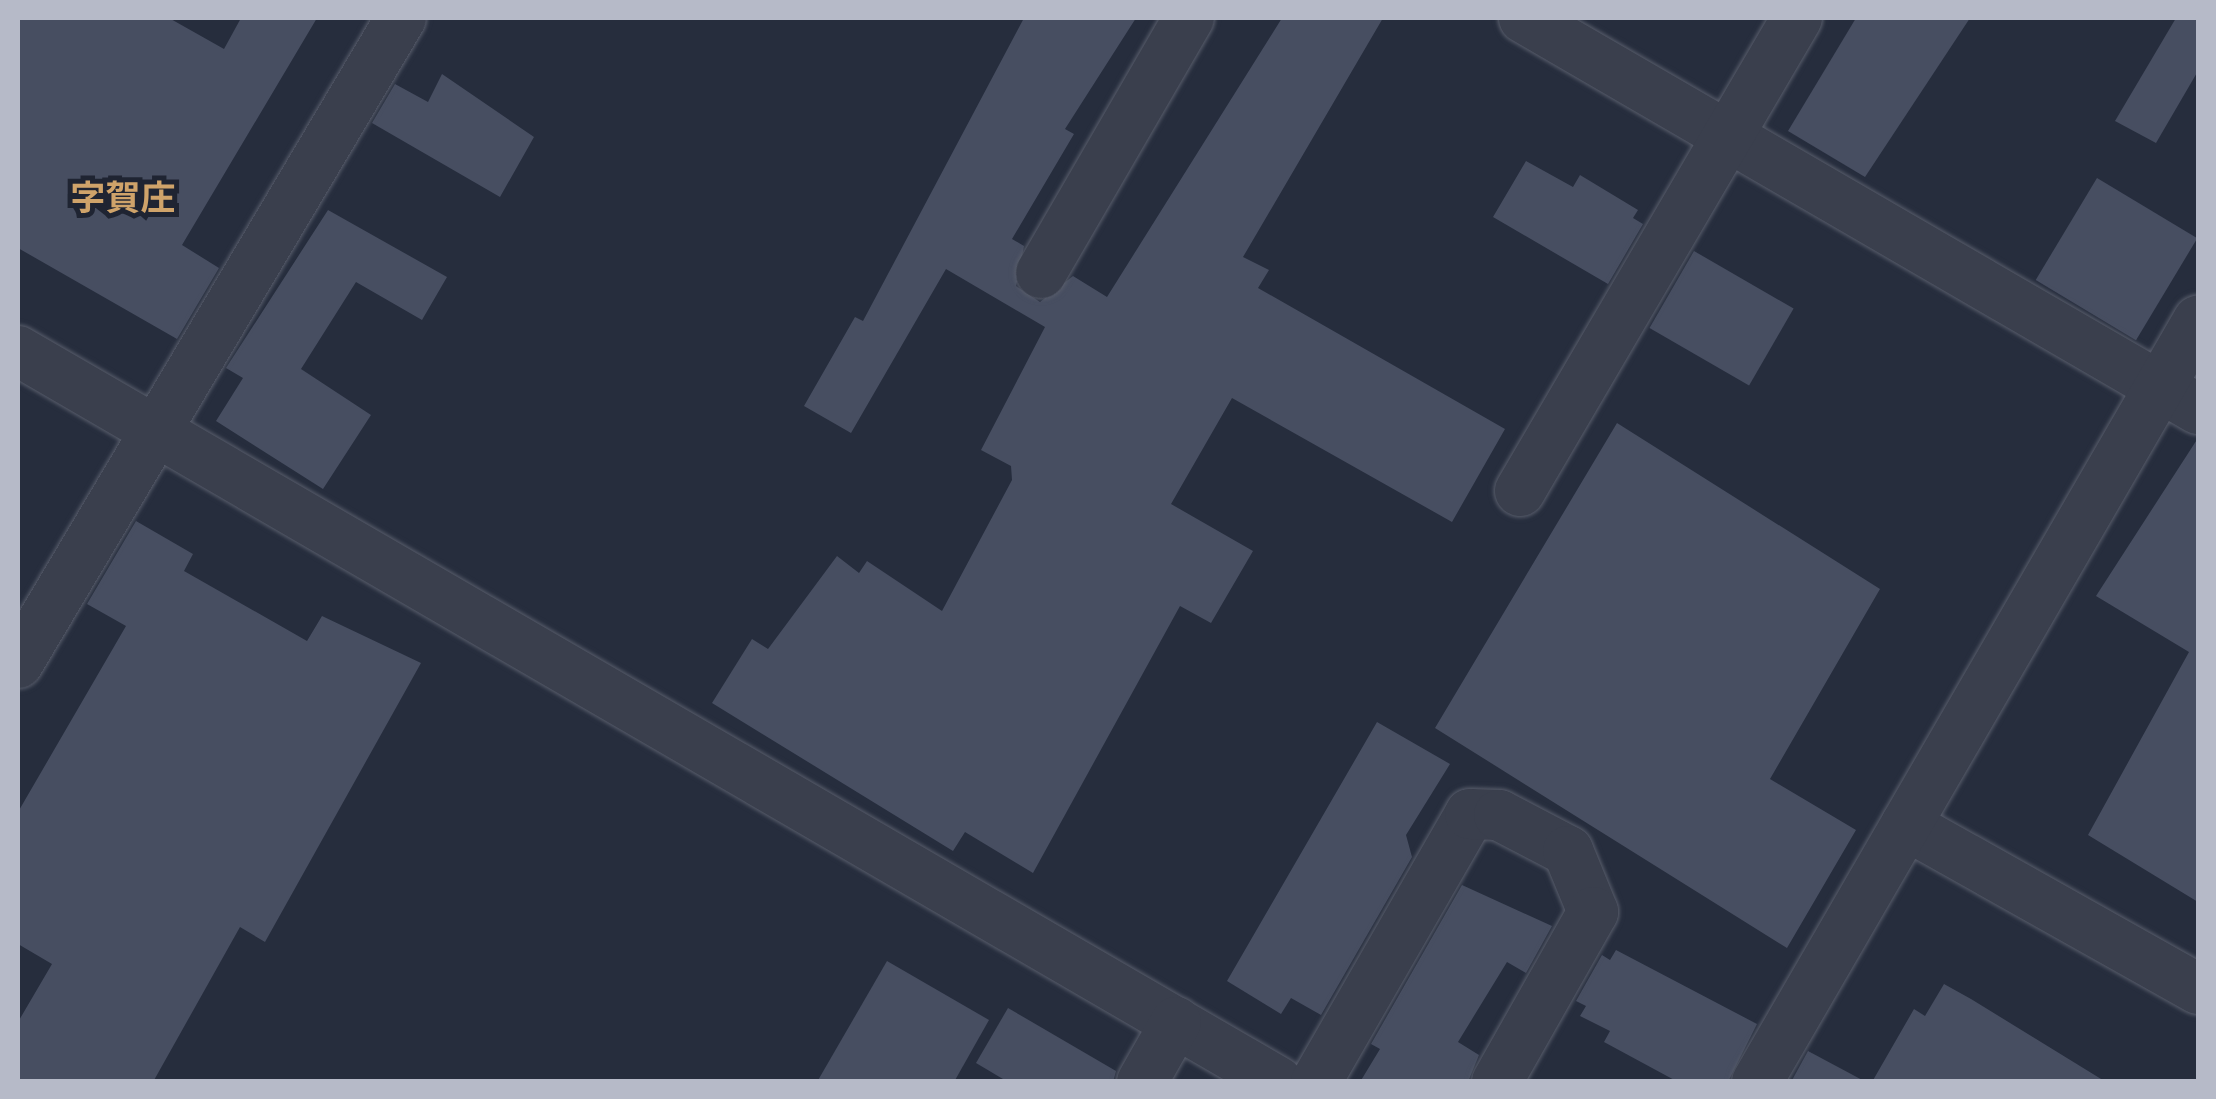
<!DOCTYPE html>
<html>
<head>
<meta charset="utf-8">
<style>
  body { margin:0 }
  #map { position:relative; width:2216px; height:1099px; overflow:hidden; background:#262d3d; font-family:Lato,"Noto Sans JP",sans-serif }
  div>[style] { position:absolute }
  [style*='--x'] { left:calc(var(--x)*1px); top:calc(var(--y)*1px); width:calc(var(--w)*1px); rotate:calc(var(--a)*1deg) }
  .building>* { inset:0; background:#474e61; transform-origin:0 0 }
  .roads { filter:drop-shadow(0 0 2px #585d6b) drop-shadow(0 0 2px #585d6b) }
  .minor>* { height:50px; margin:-25px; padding:0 25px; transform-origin:25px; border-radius:25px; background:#3a3f4d }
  span { translate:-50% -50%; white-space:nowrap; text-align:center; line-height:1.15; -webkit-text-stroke:10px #1f2432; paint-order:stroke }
  .quarter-label { font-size:35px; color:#cfa36a; font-weight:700 }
  .frame { position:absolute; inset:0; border:20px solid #b6bac8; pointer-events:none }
</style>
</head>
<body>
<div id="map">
  <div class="building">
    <i style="clip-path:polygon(18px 18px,169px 18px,224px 49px,241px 18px,317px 18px,182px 245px,219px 268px,177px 339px,18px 248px)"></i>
    <i style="clip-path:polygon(1024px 18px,1136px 18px,1065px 129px,1074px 134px,1012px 239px,1024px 246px,1016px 286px,1040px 302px,1073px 276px,1107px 297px,1282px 18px,1383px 18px,1243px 257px,1269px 270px,1258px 288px,1505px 429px,1452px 522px,1232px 398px,1171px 504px,1253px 551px,1211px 623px,1180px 606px,1033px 873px,965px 832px,953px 851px,712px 703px,752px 639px,768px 649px,837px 556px,859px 573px,867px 561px,942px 611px,1012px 480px,1011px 466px,981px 450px,1045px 327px,946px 269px,851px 433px,804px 406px,855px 317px,863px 321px)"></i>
    <i style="clip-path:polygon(1856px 18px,1970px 18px,1865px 177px,1788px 131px)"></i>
    <i style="clip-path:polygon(2176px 18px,2198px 18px,2198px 71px,2156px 143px,2115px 121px)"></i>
    <i style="clip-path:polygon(442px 74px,534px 137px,500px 197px,372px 123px,395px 84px,428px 102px)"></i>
    <i style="clip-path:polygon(1526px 161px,1573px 187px,1580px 175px,1638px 210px,1633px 218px,1643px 224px,1608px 284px,1493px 217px)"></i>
    <i style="left:2097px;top:178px;width:117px;height:119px;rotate:31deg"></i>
    <i style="clip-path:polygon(328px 210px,447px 277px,422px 320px,356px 282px,301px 369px,371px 415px,323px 489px,216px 421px,243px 378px,226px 368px)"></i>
    <i style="left:1694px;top:251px;width:115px;height:89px;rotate:30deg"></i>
    <i style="clip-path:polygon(1617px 423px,1880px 589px,1770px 779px,1856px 830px,1787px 948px,1435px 728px)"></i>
    <i style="clip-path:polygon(2198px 438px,2198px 902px,2088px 835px,2189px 652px,2096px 596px)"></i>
    <i style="clip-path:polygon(136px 521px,193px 554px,184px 571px,307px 641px,322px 616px,421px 663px,265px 942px,240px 927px,153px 1082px,18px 1082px,18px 1022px,52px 964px,18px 944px,18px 812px,126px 626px,87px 604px)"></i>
    <i style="clip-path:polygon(1377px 722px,1450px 764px,1406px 835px,1412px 857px,1321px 1015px,1291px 998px,1281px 1014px,1227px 981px)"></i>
    <i style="clip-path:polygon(1462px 885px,1552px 926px,1526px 973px,1507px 962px,1458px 1042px,1479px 1055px,1468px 1082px,1360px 1082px,1380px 1049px,1371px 1044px)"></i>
    <i style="clip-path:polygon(1616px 950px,1757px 1024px,1728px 1082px,1678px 1082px,1604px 1042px,1610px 1031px,1580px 1016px,1586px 1006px,1576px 1001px,1602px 955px,1610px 960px)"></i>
    <i style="clip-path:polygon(887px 961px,989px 1020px,954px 1082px,817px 1082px)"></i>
    <i style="clip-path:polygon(1944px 984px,1971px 999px,2106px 1082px,1872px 1082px,1914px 1009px,1925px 1016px)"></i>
    <i style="clip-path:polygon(1008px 1008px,1116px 1071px,1113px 1082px,1008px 1082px,976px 1063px)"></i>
    <i style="clip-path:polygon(1808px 1051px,1866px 1082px,1791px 1082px)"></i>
  </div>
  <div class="roads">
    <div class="minor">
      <i style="--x:1524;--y:18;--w:779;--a:30.12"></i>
      <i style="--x:1041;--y:273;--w:295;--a:-59.9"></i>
      <i style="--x:18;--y:351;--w:1457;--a:30.12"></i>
      <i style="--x:1520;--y:491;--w:548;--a:-59.65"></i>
      <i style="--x:18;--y:663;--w:750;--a:-59.3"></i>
      <i style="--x:1906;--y:825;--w:335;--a:29.3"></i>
      <i style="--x:1142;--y:1082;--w:69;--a:-60.5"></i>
      <i style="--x:1316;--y:1082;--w:309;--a:-60.1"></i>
      <i style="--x:1470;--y:814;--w:29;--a:2"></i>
      <i style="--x:1499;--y:815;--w:78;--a:27.6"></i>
      <i style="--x:1568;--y:851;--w:66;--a:67.7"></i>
      <i style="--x:1593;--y:912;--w:195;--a:119.5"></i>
      <i style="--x:1757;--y:1082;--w:880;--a:-59.91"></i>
    </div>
  </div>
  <div class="quarter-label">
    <span style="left:123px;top:196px">字賀庄</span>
  </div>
  <div class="frame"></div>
</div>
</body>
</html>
